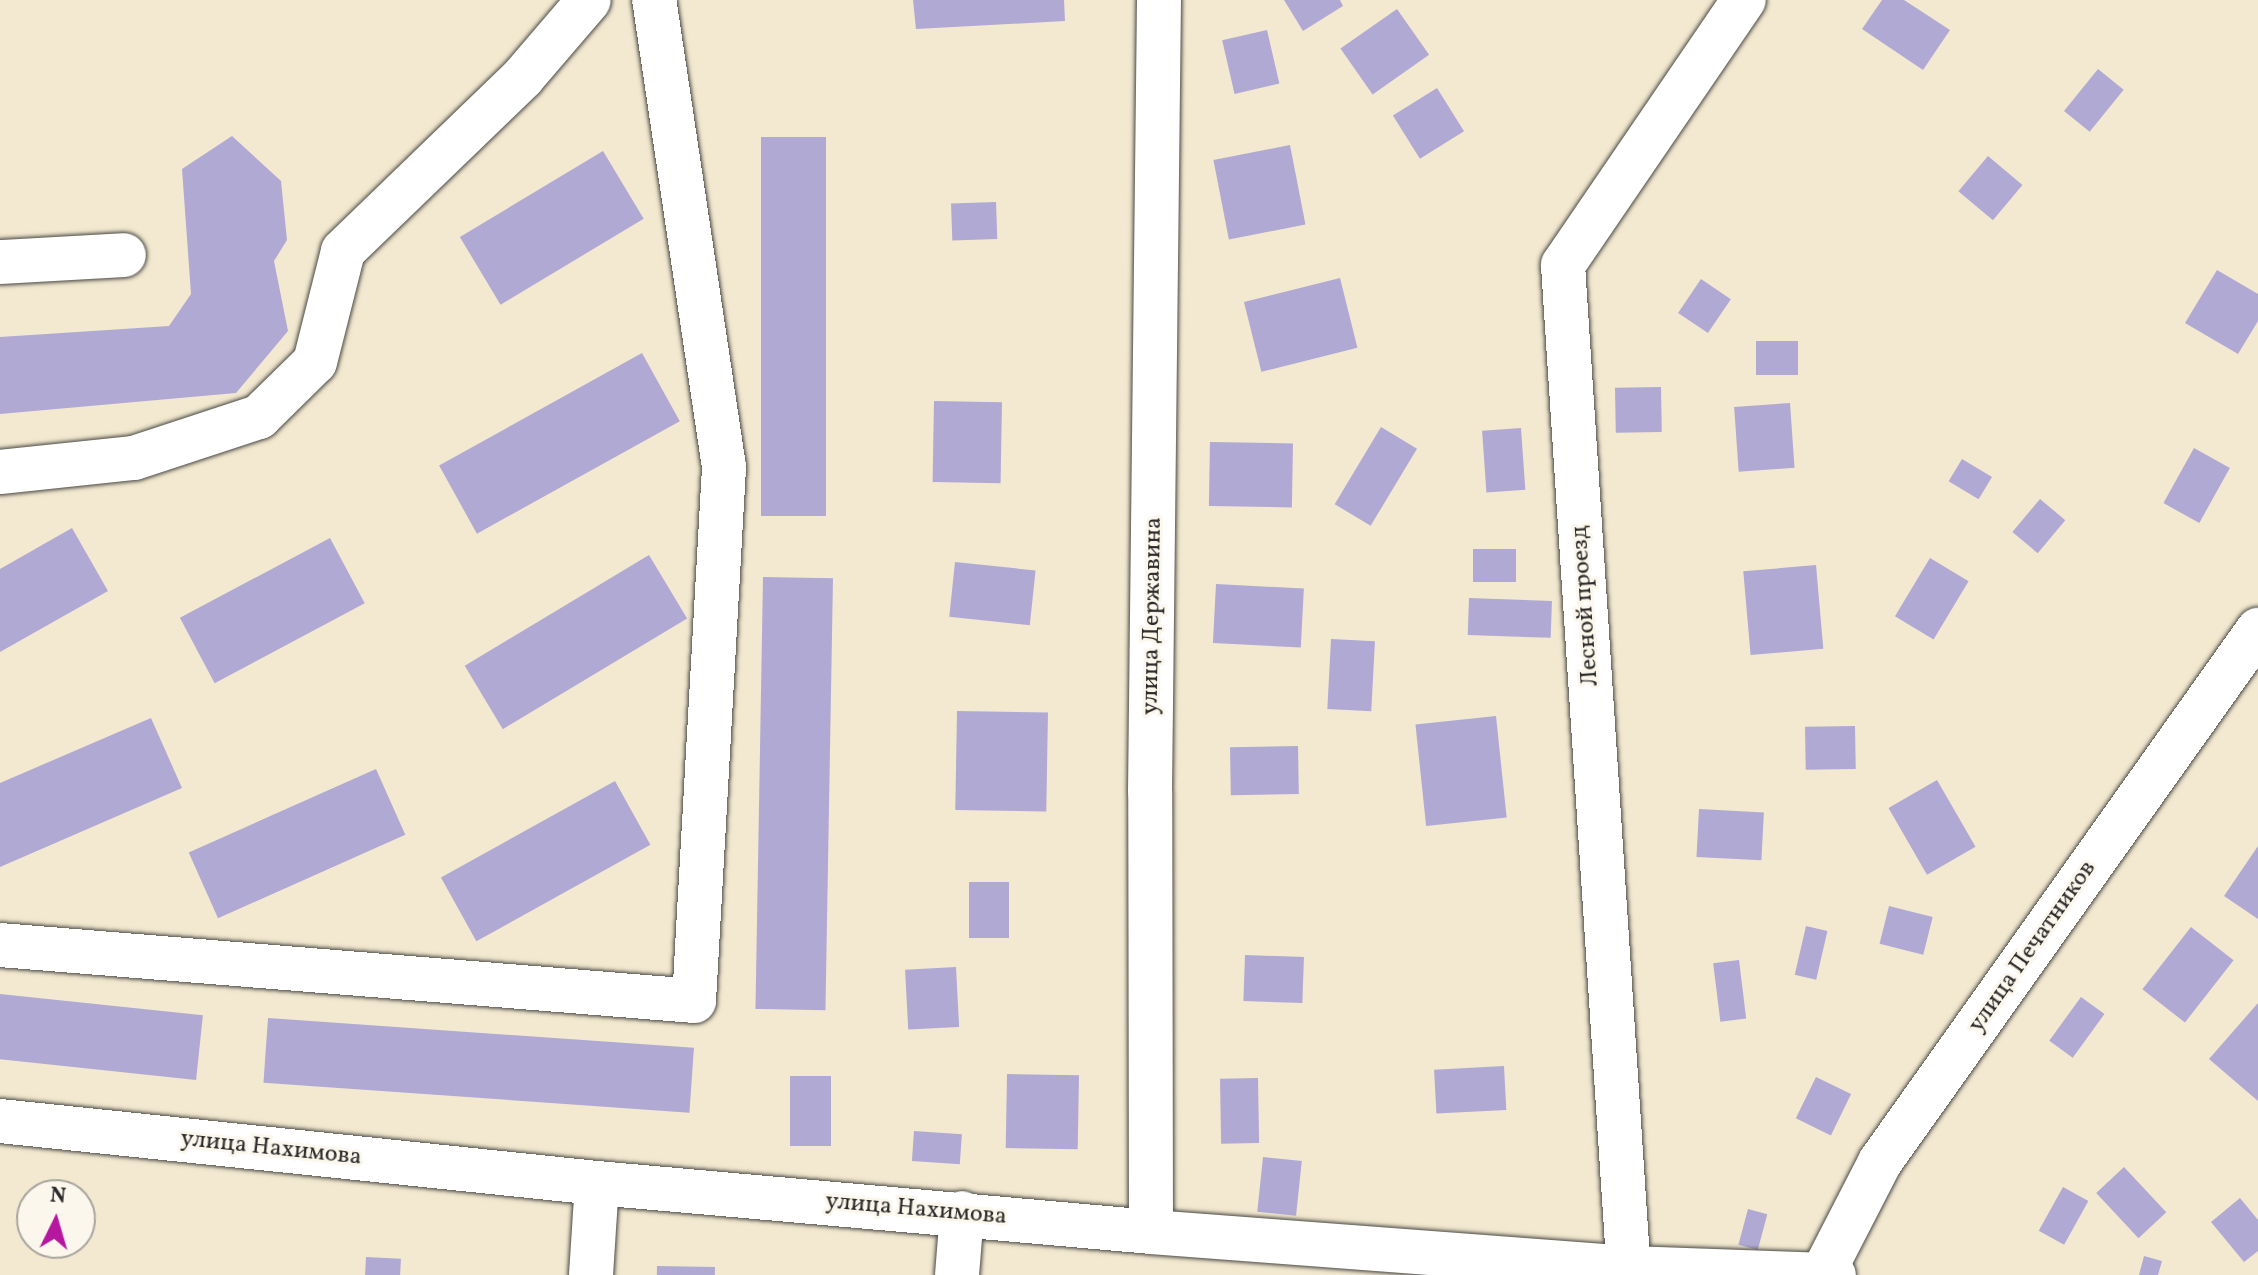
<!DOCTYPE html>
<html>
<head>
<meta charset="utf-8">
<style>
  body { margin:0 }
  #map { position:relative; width:2258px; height:1275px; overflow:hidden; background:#f3e9d0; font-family:Vollkorn,serif }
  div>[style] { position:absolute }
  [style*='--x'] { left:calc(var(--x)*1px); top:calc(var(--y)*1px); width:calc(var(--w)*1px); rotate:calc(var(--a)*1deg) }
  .building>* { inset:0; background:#b0a9d4; transform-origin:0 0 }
  .roads { filter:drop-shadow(0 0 2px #494844) drop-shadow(0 0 2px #494844) }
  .minor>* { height:44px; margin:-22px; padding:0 22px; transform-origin:22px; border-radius:22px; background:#fff }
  span { translate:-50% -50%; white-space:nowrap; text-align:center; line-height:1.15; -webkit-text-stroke:6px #fbf7ec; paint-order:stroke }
  .street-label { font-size:24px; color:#2b2b2b }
  .north { position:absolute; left:16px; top:1179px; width:80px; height:80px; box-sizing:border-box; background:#fbf7ec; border:2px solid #a8a59f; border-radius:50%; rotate:5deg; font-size:22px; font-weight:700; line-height:32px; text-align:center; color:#2b2b2b }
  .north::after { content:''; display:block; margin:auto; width:28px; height:36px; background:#b5179e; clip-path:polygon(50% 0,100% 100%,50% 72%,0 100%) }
</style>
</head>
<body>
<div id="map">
  <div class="building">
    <i style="clip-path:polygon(913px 0,1064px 0,1065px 21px,916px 29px)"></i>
    <i style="clip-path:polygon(1284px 0,1340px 0,1343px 6px,1303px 31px)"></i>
    <i style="clip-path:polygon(1882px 0,1904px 0,1950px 30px,1923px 70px,1862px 29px)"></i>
    <i style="left:1397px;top:9px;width:56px;height:69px;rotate:55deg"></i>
    <i style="left:1267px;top:30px;width:55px;height:46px;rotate:77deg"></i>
    <i style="left:2098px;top:69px;width:33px;height:54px;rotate:39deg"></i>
    <i style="left:1437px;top:88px;width:51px;height:52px;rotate:58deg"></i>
    <i style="clip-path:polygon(232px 136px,281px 181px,287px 240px,274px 261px,288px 331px,236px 393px,0 414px,0 337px,169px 326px,191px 294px,182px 169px)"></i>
    <i style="left:826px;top:137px;width:379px;height:65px;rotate:90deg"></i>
    <i style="left:1290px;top:145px;width:81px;height:78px;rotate:79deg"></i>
    <i style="left:603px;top:151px;width:79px;height:167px;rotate:59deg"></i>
    <i style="left:1988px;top:156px;width:45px;height:46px;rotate:40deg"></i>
    <i style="left:996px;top:202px;width:37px;height:45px;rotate:88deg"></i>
    <i style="clip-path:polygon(2217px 270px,2258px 294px,2258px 321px,2238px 354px,2185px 323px)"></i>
    <i style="left:1340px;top:278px;width:72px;height:99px;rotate:76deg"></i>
    <i style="left:1701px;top:279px;width:36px;height:41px;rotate:34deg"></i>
    <i style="left:1756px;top:341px;width:42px;height:34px"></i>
    <i style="left:642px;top:353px;width:78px;height:232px;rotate:61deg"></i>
    <i style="left:1661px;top:387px;width:45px;height:46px;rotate:89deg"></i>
    <i style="left:934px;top:401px;width:68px;height:81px;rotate:1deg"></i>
    <i style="left:1790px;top:403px;width:65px;height:56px;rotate:86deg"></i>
    <i style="left:1381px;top:427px;width:42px;height:90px;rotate:31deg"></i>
    <i style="left:1521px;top:428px;width:62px;height:39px;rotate:86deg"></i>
    <i style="left:1210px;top:442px;width:83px;height:64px;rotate:1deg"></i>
    <i style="left:2194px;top:448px;width:41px;height:63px;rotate:29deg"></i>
    <i style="left:1962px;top:459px;width:35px;height:26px;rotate:31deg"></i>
    <i style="left:2040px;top:499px;width:33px;height:43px;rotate:40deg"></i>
    <i style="clip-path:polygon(72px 528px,108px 591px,0 652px,0 569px)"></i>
    <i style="left:330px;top:538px;width:74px;height:170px;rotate:62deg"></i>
    <i style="left:1473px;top:549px;width:43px;height:33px"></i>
    <i style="left:649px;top:555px;width:74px;height:215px;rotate:59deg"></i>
    <i style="left:1930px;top:558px;width:45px;height:68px;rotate:31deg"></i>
    <i style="left:955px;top:562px;width:81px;height:55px;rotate:6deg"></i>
    <i style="left:1816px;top:565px;width:84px;height:73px;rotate:85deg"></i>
    <i style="left:763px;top:577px;width:70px;height:432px;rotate:1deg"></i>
    <i style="left:1216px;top:584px;width:88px;height:59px;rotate:3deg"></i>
    <i style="left:1469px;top:598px;width:83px;height:37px;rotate:2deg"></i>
    <i style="left:1331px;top:639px;width:44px;height:70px;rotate:3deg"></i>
    <i style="left:957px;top:711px;width:91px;height:99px;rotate:1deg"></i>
    <i style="left:1496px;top:716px;width:102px;height:81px;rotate:84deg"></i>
    <i style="clip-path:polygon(151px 718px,182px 788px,0 867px,0 783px)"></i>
    <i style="left:1855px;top:726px;width:43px;height:50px;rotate:89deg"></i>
    <i style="left:1298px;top:746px;width:48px;height:68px;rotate:89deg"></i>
    <i style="left:376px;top:769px;width:72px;height:205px;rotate:66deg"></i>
    <i style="left:1937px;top:780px;width:77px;height:56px;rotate:60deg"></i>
    <i style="left:615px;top:781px;width:73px;height:199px;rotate:61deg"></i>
    <i style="left:1699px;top:809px;width:65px;height:48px;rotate:3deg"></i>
    <i style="clip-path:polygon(2258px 846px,2258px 919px,2224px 896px)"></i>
    <i style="left:969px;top:882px;width:40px;height:56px"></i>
    <i style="left:1889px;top:906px;width:45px;height:39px;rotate:14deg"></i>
    <i style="left:1806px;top:926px;width:22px;height:50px;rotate:13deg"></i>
    <i style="left:2191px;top:927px;width:54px;height:79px;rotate:38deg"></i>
    <i style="left:1245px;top:955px;width:59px;height:46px;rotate:2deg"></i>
    <i style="left:1739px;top:960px;width:59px;height:26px;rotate:83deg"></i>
    <i style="left:956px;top:967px;width:60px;height:51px;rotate:87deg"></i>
    <i style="left:0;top:994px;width:204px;height:65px;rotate:6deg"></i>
    <i style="left:2081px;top:997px;width:29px;height:54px;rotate:36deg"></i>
    <i style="clip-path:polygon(2258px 1003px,2258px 1101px,2209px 1059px)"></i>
    <i style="left:268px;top:1018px;width:427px;height:65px;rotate:4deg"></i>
    <i style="left:1504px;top:1066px;width:44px;height:70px;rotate:87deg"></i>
    <i style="left:1007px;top:1074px;width:72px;height:74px;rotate:1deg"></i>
    <i style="left:790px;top:1076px;width:41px;height:70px"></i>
    <i style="left:1816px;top:1077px;width:39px;height:46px;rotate:26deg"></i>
    <i style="left:1258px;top:1078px;width:65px;height:38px;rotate:89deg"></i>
    <i style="left:914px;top:1131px;width:48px;height:30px;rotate:4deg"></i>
    <i style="left:1263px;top:1157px;width:39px;height:55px;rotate:6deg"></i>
    <i style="left:2124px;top:1167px;width:62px;height:38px;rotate:47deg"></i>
    <i style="left:2063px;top:1187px;width:29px;height:50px;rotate:29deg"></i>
    <i style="clip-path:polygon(2240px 1198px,2258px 1220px,2258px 1251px,2244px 1262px,2211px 1222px)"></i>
    <i style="left:1748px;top:1209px;width:20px;height:37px;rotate:15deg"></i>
    <i style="clip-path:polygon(2144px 1256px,2162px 1261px,2158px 1275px,2139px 1275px)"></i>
    <i style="left:366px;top:1257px;width:35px;height:18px;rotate:3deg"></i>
    <i style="left:657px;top:1266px;width:58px;height:9px;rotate:1deg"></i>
  </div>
  <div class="roads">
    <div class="minor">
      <i style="--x:0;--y:262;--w:124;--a:-3.2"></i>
      <i style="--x:0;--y:472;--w:135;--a:-6"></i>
      <i style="--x:134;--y:458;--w:132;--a:-18.2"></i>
      <i style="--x:259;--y:417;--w:78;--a:-44.5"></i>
      <i style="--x:315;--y:362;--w:114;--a:-75.8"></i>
      <i style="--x:343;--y:251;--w:250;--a:-44"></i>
      <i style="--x:523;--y:77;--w:101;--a:-49.4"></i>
      <i style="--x:0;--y:945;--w:696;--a:4.61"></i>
      <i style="--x:694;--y:1001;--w:535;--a:-86.78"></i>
      <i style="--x:724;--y:467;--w:472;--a:-98.5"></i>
      <i style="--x:0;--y:1121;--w:600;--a:5.93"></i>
      <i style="--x:597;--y:1183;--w:556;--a:5.05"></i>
      <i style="--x:1151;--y:1232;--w:480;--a:4.3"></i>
      <i style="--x:1630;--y:1268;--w:204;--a:2"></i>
      <i style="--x:1151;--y:1232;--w:440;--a:-90.1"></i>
      <i style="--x:1150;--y:792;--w:792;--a:-89.35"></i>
      <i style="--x:1823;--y:1273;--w:125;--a:-62.8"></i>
      <i style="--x:1880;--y:1162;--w:653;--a:-54.61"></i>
      <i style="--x:591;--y:1275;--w:92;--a:-86.3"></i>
      <i style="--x:957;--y:1275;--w:62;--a:-85.4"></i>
      <i style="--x:1629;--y:1275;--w:1012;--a:-93.74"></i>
      <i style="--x:1563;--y:265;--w:321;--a:-55.7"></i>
    </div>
  </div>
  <div class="street-label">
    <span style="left:1586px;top:606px;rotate:-94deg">Лесной проезд</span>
    <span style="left:1153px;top:616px;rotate:-89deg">улица Державина</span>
    <span style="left:2033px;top:947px;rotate:-55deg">улица Печатников</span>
    <span style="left:271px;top:1149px;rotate:6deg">улица Нахимова</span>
    <span style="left:916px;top:1210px;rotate:5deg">улица Нахимова</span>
  </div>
  <div class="north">N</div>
</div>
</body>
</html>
